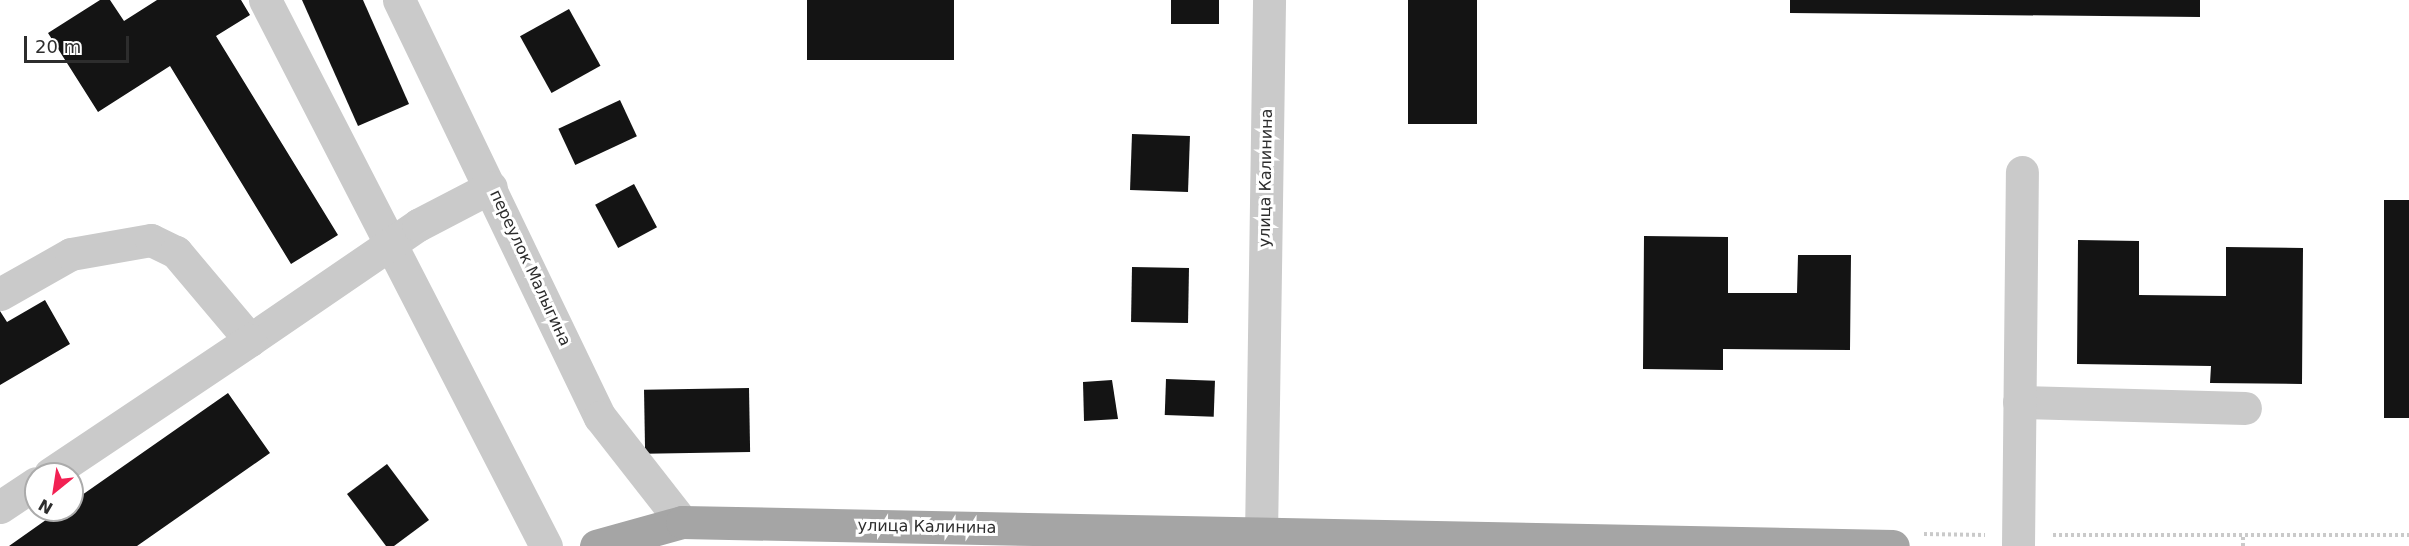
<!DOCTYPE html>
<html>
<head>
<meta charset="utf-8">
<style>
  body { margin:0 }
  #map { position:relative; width:2409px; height:546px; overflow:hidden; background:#fff; font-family:"DejaVu Sans",sans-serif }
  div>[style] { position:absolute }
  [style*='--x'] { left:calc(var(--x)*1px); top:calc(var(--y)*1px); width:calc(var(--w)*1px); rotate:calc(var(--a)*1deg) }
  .building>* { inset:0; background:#141414; transform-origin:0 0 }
  .path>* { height:4px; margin-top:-2px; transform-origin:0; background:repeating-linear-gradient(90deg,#cacaca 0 3px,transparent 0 6px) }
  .minor>* { height:33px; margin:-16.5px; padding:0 16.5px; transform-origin:16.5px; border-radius:16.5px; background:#cacaca }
  .major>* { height:33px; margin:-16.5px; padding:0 16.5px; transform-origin:16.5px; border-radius:16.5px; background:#a5a5a5 }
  span { translate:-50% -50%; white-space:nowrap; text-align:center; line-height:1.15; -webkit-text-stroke:6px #fff; paint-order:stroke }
  .street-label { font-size:16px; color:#2d2d2d }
  .north { position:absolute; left:24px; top:462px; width:60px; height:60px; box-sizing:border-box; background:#fff; border:2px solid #ababab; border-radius:50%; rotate:210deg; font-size:16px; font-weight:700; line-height:24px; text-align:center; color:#2d2d2d }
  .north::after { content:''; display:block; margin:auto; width:21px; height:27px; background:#f22153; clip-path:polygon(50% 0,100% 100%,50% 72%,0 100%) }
  .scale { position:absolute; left:24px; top:36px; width:105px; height:27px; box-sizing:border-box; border:3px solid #2d2d2d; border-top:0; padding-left:8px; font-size:18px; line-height:21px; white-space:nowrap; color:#2d2d2d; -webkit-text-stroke:4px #fff; paint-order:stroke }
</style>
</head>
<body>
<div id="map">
  <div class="building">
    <i style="clip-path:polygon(100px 0,110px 0,124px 21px,157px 0,241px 0,250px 15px,216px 36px,338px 235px,291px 264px,170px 66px,98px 112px,48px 33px)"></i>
    <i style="clip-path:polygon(302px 0,363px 0,409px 104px,358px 126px)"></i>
    <i style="left:807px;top:0;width:147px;height:60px"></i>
    <i style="left:1171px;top:0;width:48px;height:24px"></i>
    <i style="left:1408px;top:0;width:69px;height:124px"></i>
    <i style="clip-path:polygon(1790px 0,2200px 0,2200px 17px,1790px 13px)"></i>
    <i style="left:569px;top:9px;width:65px;height:56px;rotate:61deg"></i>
    <i style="left:620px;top:100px;width:40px;height:68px;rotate:65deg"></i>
    <i style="left:1132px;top:134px;width:58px;height:56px;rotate:2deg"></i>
    <i style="left:634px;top:184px;width:49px;height:44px;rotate:62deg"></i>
    <i style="left:2384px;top:200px;width:25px;height:218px"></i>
    <i style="clip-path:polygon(1644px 236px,1728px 237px,1728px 293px,1797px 293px,1798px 255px,1851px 255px,1850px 350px,1723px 349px,1723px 370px,1643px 369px)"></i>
    <i style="clip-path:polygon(2078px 240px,2139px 241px,2139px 295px,2226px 296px,2226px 247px,2303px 248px,2302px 384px,2210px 383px,2211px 366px,2077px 364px)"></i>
    <i style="left:1132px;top:267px;width:57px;height:55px;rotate:1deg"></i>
    <i style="clip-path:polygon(45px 300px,70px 344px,0 385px,0 311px,7px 322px)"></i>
    <i style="left:1166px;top:379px;width:49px;height:36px;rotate:2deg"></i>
    <i style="clip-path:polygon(1112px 380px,1118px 419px,1084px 421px,1083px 382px)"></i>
    <i style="left:749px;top:388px;width:64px;height:105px;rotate:89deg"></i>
    <i style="clip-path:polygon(228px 393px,270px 453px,137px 546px,9px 546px,60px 510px,72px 510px,72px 502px)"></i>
    <i style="clip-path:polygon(387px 464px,429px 520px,394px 546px,386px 546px,347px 494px)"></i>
  </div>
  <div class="path">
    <i style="--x:1924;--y:534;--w:61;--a:0.9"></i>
    <i style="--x:2053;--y:535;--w:356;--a:0"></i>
    <i style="--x:2243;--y:546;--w:11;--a:-90"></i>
  </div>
  <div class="minor">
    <i style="--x:265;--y:0;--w:614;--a:62.77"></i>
    <i style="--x:399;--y:0;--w:463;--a:64.3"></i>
    <i style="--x:600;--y:417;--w:133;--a:52"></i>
    <i style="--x:0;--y:294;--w:81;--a:-29.4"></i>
    <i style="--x:71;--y:254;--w:81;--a:-9.9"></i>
    <i style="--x:151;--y:240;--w:28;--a:26"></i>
    <i style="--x:176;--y:252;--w:115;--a:49.9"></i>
    <i style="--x:250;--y:340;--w:204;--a:-34.4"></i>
    <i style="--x:418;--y:225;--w:82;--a:-27.5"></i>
    <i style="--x:2019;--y:402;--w:226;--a:1.5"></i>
    <i style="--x:50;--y:474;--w:241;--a:-33.8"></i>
    <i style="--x:0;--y:507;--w:43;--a:-33.7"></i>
    <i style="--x:1261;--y:536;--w:536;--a:-89.14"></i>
    <i style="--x:2018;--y:546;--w:374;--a:-89.4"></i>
  </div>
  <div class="major">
    <i style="--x:596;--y:546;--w:89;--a:-15.6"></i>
    <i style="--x:682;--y:522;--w:1211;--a:1.14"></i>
  </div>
  <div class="street-label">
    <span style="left:1266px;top:178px;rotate:-89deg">улица Калинина</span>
    <span style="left:530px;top:268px;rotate:65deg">переулок Малыгина</span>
    <span style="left:927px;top:527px;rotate:1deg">улица Калинина</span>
  </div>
  <div class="north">N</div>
  <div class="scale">20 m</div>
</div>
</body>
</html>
